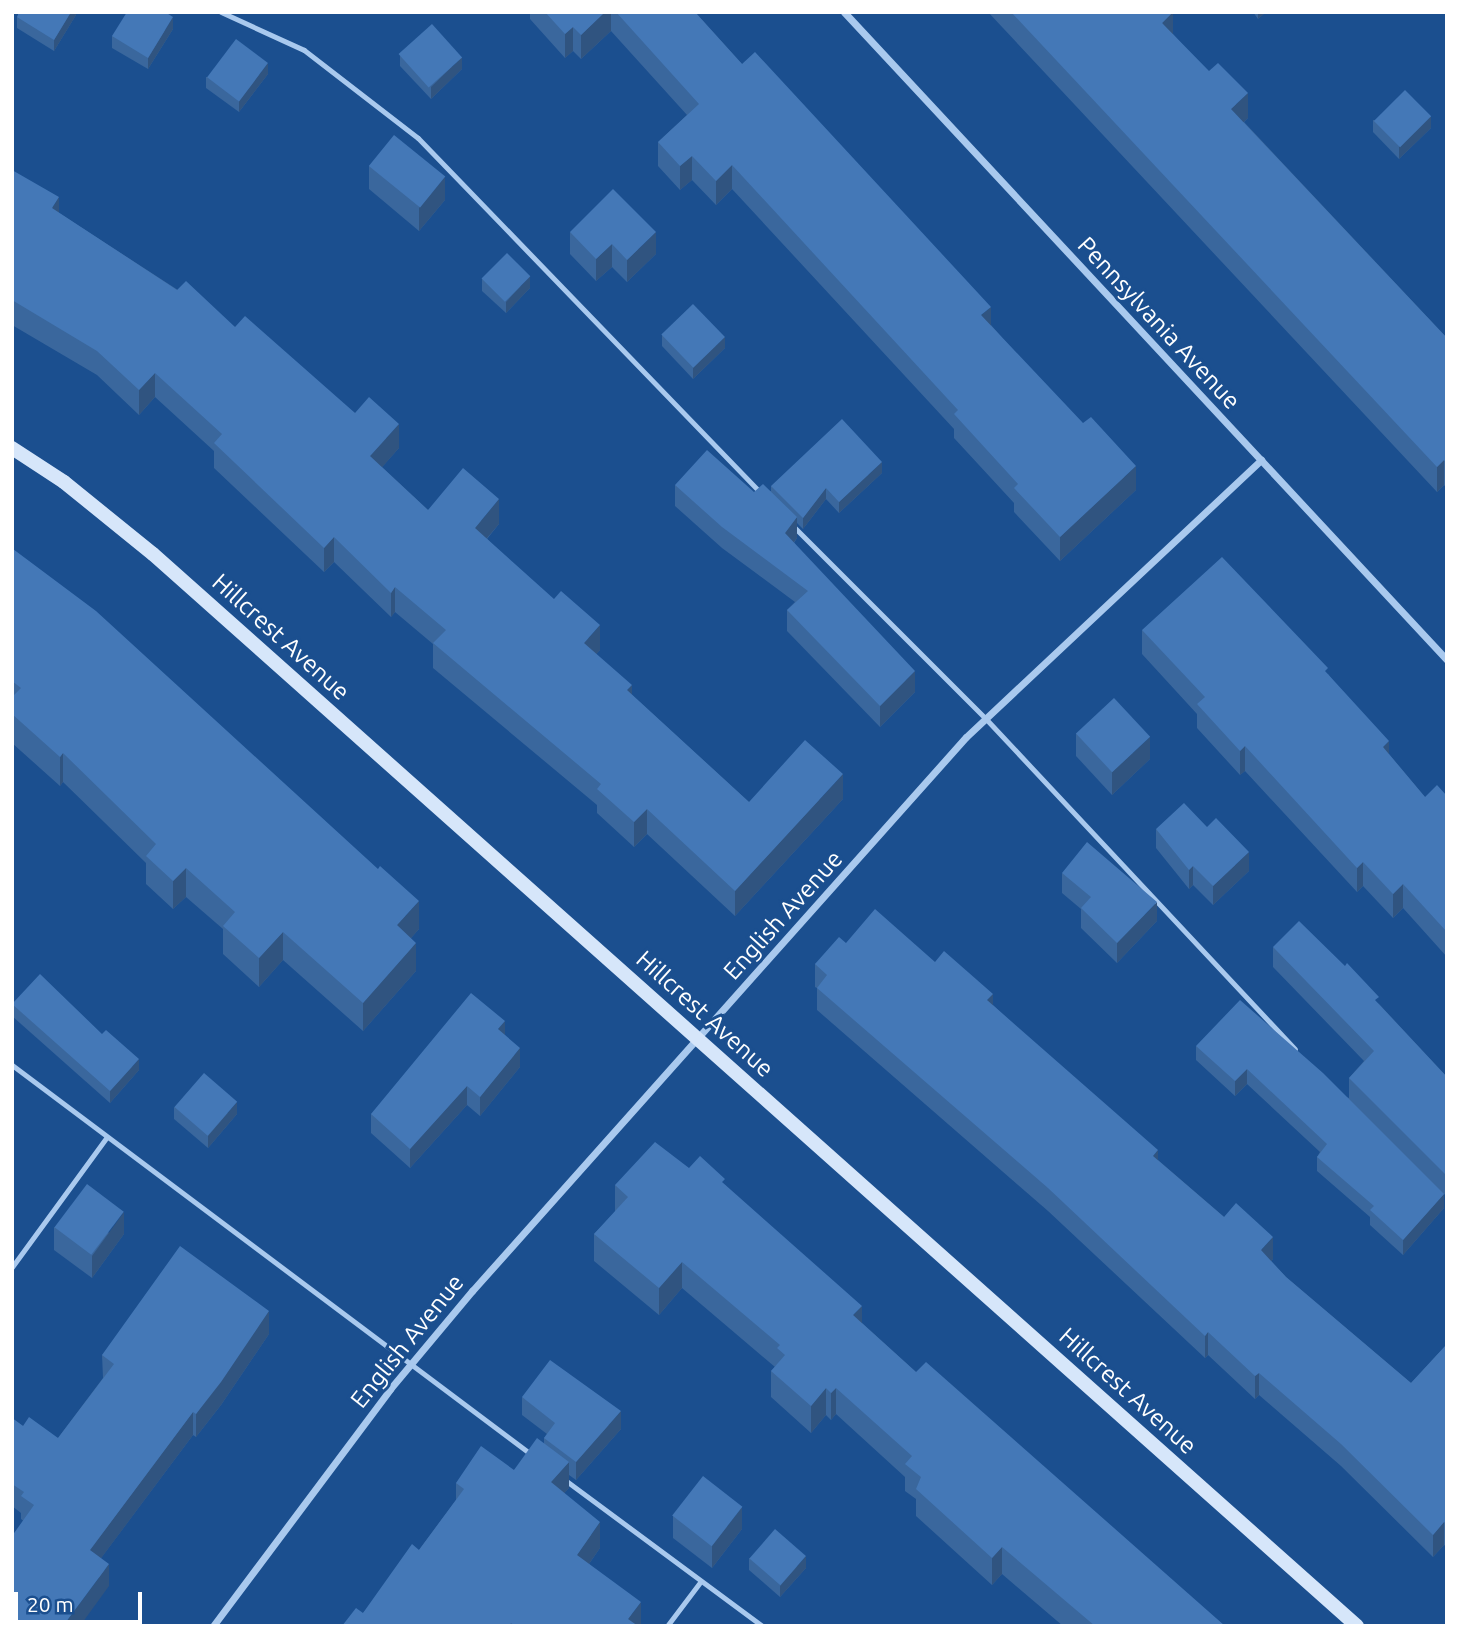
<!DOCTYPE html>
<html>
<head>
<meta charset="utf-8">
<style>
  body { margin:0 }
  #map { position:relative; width:1459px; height:1638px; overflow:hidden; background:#1b4f8f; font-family:Ubuntu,sans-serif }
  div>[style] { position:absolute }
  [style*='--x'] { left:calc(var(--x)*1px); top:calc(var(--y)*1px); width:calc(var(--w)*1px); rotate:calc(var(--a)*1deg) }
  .service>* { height:5px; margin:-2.5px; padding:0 2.5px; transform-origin:2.5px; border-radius:2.5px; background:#a9c9ee }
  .minor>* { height:7px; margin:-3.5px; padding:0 3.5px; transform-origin:3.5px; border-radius:3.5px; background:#a9c9ee }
  .secondary>* { height:14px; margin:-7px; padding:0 7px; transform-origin:7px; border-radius:7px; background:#d6e6fa }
  .wall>* { inset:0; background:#3a679d }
  .shaded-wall>* { inset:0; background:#305480 }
  .building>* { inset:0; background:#4478b7; transform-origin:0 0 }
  span { translate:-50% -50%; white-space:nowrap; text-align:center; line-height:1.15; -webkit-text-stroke:6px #1b4f8f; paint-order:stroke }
  .street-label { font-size:24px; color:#fff }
  .frame { position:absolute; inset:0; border:14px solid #fff; pointer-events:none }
  .scale { position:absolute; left:14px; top:1592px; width:128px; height:32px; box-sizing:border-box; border:4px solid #fff; border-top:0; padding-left:9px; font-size:21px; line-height:24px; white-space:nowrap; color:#fff; -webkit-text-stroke:5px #1b4f8f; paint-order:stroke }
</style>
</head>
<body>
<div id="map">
  <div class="service">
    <i style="--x:221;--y:12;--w:91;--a:24.6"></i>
    <i style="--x:304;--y:50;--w:144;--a:37.7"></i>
    <i style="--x:418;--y:138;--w:495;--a:46"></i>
    <i style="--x:793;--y:526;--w:273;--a:45"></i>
    <i style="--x:986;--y:719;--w:452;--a:46.9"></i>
    <i style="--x:12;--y:1065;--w:650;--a:36.87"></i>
    <i style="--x:12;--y:1267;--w:160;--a:-53.9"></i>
    <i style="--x:565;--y:1480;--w:245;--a:36.5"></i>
    <i style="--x:667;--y:1626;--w:56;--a:-52.9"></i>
  </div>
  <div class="minor">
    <i style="--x:844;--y:12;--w:885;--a:47.06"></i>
    <i style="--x:213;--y:1626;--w:296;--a:-53.2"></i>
    <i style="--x:390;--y:1389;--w:128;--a:-50.1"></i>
    <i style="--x:472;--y:1291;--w:742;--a:-48.28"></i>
    <i style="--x:966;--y:737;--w:405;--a:-43.2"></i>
  </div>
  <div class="secondary">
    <i style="--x:12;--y:448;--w:62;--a:33.2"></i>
    <i style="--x:64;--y:482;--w:114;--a:39"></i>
    <i style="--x:153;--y:554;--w:1612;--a:41.68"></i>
  </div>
  <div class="wall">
    <i style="clip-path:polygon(76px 12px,76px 15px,54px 51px,17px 28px,17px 17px)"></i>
    <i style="clip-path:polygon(530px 12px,695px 12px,742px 64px,991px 325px,1136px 490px,1060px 561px,1014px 512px,1014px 503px,954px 438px,954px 429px,732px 189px,716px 205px,692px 180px,680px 190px,658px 166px,658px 142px,687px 115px,611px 31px,581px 59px,573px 51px,565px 58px,530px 19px)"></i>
    <i style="clip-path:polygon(988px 12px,1173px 12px,1173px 34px,1248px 118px,1244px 122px,1447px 338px,1447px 489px,1444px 485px,1437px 492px)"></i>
    <i style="clip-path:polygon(1253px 12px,1266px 12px,1258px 19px)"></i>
    <i style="clip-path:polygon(173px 29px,148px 69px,112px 48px,112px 36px)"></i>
    <i style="clip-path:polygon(400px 55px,462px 69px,431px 99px,400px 66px)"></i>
    <i style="clip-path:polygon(268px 74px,239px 112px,206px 88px,206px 77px)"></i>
    <i style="clip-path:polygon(1373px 120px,1431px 128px,1399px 159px,1373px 132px)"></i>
    <i style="clip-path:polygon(369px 166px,445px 200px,419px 231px,369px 189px)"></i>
    <i style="clip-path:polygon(12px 170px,59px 213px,235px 327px,355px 413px,399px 448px,382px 467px,428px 510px,499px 524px,487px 539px,600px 650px,596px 654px,632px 695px,749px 802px,843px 799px,735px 916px,647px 834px,634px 847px,597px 813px,597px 805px,433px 668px,433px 644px,395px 612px,391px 617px,334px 562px,324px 572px,214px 468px,214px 451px,155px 397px,139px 415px,97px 375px,12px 325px)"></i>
    <i style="clip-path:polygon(570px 232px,656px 254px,627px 282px,612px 267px,596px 281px,570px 254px)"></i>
    <i style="clip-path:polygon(482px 279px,530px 288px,506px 313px,482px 291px)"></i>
    <i style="clip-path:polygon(662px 335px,725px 348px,693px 379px,662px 346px)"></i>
    <i style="clip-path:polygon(882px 473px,839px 513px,826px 499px,803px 529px,797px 523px,797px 538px,794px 543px,915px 692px,880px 727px,787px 631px,787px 610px,795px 602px,722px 548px,675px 506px,675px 485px,754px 492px,771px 491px,771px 486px)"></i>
    <i style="clip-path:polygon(12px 551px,419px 929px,411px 938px,416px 971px,363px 1031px,283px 960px,259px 987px,223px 954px,223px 929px,186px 897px,173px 909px,146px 884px,146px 863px,63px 782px,60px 786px,12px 743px)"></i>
    <i style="clip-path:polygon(1142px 630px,1328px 674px,1389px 754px,1425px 797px,1447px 796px,1447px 957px,1403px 908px,1393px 918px,1363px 886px,1357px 892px,1245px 771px,1240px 775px,1197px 728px,1197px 714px,1142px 654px)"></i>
    <i style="clip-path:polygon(1076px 733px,1150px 759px,1112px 795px,1076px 756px)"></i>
    <i style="clip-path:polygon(1156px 829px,1249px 871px,1213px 905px,1193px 885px,1189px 889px,1156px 848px)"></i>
    <i style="clip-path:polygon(1062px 873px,1157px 921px,1117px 963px,1081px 928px,1081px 909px,1062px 893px)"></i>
    <i style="clip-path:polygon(846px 943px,935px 962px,993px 1005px,1158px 1160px,1273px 1259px,1271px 1261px,1286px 1277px,1411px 1383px,1447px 1344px,1447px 1547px,1444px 1545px,1433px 1557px,1341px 1466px,1259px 1395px,1255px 1399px,1208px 1355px,1205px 1358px,1048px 1211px,817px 1010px,817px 988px,815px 987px,815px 964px)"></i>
    <i style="clip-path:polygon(1273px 947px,1379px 1004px,1447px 1077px,1447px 1196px,1444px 1194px,1444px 1208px,1403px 1255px,1370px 1225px,1370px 1217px,1317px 1171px,1317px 1157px,1320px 1152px,1247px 1084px,1235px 1096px,1196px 1060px,1196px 1046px,1349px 1098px,1349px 1078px,1364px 1061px,1273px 967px)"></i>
    <i style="clip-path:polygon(12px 1004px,139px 1070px,110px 1103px,12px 1016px)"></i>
    <i style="clip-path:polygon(505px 1035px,520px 1067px,480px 1116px,467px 1105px,410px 1168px,371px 1133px,371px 1114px)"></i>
    <i style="clip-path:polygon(174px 1107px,237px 1114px,208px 1148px,174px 1119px)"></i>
    <i style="clip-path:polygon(689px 1168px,725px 1185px,862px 1323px,916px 1372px,1225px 1626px,1063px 1626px,1002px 1574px,992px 1585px,916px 1516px,916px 1499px,905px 1491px,905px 1477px,836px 1414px,831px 1420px,826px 1415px,811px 1433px,771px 1397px,771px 1371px,775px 1367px,682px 1288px,659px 1315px,594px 1261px,594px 1234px,615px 1212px,615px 1185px)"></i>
    <i style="clip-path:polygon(54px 1227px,124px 1234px,92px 1278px,54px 1250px)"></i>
    <i style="clip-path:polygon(269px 1334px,221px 1405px,196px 1437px,193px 1435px,101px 1558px,109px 1586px,21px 1519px,21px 1513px,12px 1506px,12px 1418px,23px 1426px,58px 1438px,103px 1378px,102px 1355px)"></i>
    <i style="clip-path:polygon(522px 1397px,621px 1429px,576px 1480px,569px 1475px,569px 1488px,564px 1493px,600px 1548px,589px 1564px,641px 1626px,342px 1626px,363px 1613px,419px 1550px,456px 1500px,456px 1483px,514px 1470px,544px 1443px,544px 1438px,547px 1434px,522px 1415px)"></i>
    <i style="clip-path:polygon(673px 1516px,742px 1529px,712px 1568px,673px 1538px)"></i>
    <i style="clip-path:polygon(749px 1558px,806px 1568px,780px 1597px,749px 1570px)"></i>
  </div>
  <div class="shaded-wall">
    <i style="clip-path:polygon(71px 12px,76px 12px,76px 15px,54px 51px,54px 40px)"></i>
    <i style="clip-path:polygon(605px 12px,611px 12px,611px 31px,581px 59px,581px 35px)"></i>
    <i style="clip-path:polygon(1173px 12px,1173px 36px,1162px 23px)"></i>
    <i style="clip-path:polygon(1258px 12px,1266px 12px,1258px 19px)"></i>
    <i style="clip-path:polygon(173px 17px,173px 29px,148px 69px,148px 58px)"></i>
    <i style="clip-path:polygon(573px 27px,573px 51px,565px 58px,565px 34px)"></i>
    <i style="clip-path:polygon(462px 57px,462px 69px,431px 99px,431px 87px)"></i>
    <i style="clip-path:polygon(268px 63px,268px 74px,239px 112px,239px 101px)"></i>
    <i style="clip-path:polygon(1248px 93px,1248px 118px,1231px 134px,1231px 109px)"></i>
    <i style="clip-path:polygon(1431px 116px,1431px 128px,1399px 159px,1399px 147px)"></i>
    <i style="clip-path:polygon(692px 156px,692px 180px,680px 190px,680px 166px)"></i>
    <i style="clip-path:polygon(732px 165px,732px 189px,716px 205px,716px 181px)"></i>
    <i style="clip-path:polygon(445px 177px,445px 200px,419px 231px,419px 208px)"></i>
    <i style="clip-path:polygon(59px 197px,59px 222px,52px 208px)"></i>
    <i style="clip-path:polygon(656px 232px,656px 254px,627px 282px,627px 260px)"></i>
    <i style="clip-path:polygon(612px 244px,612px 267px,596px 281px,596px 259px)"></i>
    <i style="clip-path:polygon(530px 276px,530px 288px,506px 313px,506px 302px)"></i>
    <i style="clip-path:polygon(991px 307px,991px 331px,981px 315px)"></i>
    <i style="clip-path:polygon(725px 337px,725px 348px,693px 379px,693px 367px)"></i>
    <i style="clip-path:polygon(155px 373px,155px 397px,139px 415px,139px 390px)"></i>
    <i style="clip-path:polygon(399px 424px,399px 448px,370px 481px,370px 456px)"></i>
    <i style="clip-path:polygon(1444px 460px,1444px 485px,1437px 492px,1437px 467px)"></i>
    <i style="clip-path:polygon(882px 462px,882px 473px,839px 513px,839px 502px)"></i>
    <i style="clip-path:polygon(1136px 466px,1136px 490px,1060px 561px,1060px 537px)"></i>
    <i style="clip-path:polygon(826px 488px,826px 499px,803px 529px,803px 518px)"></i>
    <i style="clip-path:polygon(499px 499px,499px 524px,475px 552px,475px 528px)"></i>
    <i style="clip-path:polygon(797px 517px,797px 538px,785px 554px,785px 533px)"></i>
    <i style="clip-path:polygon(334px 537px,334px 562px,324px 572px,324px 548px)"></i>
    <i style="clip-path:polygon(395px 587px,395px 612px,391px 617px,391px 593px)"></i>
    <i style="clip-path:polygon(600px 625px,600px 650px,584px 668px,584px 643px)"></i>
    <i style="clip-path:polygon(915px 671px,915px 692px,880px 727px,880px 706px)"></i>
    <i style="clip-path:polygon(632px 685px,632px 709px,627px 690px)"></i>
    <i style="clip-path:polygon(1150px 737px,1150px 759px,1112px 795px,1112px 772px)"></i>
    <i style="clip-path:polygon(1389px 741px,1389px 765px,1383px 747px)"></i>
    <i style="clip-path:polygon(1245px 746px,1245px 771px,1240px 775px,1240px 751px)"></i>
    <i style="clip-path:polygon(63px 753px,63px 782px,60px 786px,60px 757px)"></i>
    <i style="clip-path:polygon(843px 774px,843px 799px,735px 916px,735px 891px)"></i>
    <i style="clip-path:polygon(647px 809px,647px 834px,634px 847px,634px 822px)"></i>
    <i style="clip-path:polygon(1249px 852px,1249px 871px,1213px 905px,1213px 886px)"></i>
    <i style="clip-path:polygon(1363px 862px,1363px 886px,1357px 892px,1357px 868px)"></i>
    <i style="clip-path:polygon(1193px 866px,1193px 885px,1189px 889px,1189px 870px)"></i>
    <i style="clip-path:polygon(186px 868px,186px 897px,173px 909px,173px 881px)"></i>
    <i style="clip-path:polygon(1403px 884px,1403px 908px,1393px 918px,1393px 894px)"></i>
    <i style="clip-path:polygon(419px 901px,419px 929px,397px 954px,397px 925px)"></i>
    <i style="clip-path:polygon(1157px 902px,1157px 921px,1117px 963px,1117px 943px)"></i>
    <i style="clip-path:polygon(283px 932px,283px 960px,259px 987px,259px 958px)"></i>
    <i style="clip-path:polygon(416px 943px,416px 971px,363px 1031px,363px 1003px)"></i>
    <i style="clip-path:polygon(993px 994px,993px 1017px,987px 1000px)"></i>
    <i style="clip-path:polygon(505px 1021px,505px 1040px,498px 1029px)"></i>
    <i style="clip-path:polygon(520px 1048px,520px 1067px,480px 1116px,480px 1097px)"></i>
    <i style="clip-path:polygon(139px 1059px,139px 1070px,110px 1103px,110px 1091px)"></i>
    <i style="clip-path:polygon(1247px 1069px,1247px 1084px,1235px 1096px,1235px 1081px)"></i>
    <i style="clip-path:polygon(467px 1086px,467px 1105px,410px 1168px,410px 1149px)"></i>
    <i style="clip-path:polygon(237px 1102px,237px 1114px,208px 1148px,208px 1136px)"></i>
    <i style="clip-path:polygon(1158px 1150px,1158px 1173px,1153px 1156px)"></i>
    <i style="clip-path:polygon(1444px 1194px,1444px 1208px,1403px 1255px,1403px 1240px)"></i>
    <i style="clip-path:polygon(124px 1212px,124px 1234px,92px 1278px,92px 1256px)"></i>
    <i style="clip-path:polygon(1273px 1237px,1273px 1259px,1261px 1273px,1261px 1250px)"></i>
    <i style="clip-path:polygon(682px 1262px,682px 1288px,659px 1315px,659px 1288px)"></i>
    <i style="clip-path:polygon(862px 1306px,862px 1332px,853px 1315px)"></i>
    <i style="clip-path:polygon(269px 1311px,269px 1334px,221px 1405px,196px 1437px,196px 1414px)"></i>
    <i style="clip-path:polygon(1208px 1332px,1208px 1355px,1205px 1358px,1205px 1336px)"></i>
    <i style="clip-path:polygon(1259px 1373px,1259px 1395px,1255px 1399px,1255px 1376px)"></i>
    <i style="clip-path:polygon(826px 1388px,826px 1415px,811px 1433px,811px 1406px)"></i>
    <i style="clip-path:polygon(836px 1388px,836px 1414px,831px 1420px,831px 1393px)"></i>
    <i style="clip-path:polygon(621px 1411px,621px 1429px,576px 1480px,576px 1462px)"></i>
    <i style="clip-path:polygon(193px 1412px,193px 1435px,90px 1573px,90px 1550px)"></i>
    <i style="clip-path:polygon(569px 1462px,569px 1488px,551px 1508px,551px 1482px)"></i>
    <i style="clip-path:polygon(742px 1507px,742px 1529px,712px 1568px,712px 1546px)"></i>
    <i style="clip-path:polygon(600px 1522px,600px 1548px,577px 1581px,577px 1555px)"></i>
    <i style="clip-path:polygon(1444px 1522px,1444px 1545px,1433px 1557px,1433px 1535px)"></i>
    <i style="clip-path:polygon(1002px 1547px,1002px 1574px,992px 1585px,992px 1558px)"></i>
    <i style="clip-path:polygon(806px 1556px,806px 1568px,780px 1597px,780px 1586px)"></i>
    <i style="clip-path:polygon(109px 1564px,109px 1586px,80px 1626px,63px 1626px)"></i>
    <i style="clip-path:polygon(641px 1602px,641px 1626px,628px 1626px,628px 1619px)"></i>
  </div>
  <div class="building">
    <i style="clip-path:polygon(19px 12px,71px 12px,54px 40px,17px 17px)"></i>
    <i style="clip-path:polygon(127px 12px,165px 12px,173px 17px,148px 58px,112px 36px)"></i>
    <i style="clip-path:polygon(545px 12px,605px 12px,581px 35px,573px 27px,565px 34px)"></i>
    <i style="clip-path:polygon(616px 12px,695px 12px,742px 64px,755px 52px,991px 307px,981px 315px,1083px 423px,1091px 417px,1136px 466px,1060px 537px,1014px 488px,1018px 484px,954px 414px,958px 410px,732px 165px,716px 181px,692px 156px,680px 166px,658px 142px,699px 104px)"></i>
    <i style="clip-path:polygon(1011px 12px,1173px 12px,1162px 23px,1209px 71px,1218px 63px,1248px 93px,1231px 109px,1447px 338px,1447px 464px,1444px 460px,1437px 467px)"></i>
    <i style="left:432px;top:24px;width:45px;height:45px;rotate:48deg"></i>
    <i style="left:236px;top:39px;width:40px;height:48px;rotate:37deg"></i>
    <i style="left:1405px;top:90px;width:37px;height:44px;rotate:45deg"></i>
    <i style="left:394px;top:135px;width:66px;height:40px;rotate:39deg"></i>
    <i style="clip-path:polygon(12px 170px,59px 197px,52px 208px,177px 290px,186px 281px,235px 327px,245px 316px,355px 413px,369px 397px,399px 424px,370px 456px,428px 510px,463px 468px,499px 499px,475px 528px,554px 599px,561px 591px,600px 625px,584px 643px,632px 685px,627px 690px,749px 802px,805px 740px,843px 774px,735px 891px,647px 809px,634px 822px,597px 789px,601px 784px,433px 643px,446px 630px,395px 587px,391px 593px,334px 537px,324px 548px,214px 443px,222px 434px,155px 373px,139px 390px,97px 351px,12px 300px)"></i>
    <i style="clip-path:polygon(613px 189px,656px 232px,627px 260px,612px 244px,596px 259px,570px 232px)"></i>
    <i style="left:507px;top:253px;width:33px;height:36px;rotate:45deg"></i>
    <i style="left:693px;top:304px;width:46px;height:44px;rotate:46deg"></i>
    <i style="clip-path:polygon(842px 419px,882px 462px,839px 502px,826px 488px,803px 518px,771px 486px)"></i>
    <i style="clip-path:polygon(707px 450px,754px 492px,763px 484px,797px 517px,785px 533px,915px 671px,880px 706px,787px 610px,808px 591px,722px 527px,675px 485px)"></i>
    <i style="clip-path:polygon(13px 549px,96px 611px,378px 869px,380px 866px,419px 901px,397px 925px,416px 943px,363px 1003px,283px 932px,259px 958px,223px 926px,235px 912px,186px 868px,173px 881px,146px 856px,156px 844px,63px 753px,60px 757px,12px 714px,12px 697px,21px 688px,12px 681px,12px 551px)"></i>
    <i style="clip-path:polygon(1222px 557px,1328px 668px,1325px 671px,1389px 741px,1383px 747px,1425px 797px,1437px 785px,1447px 796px,1447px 932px,1403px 884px,1393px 894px,1363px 862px,1357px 868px,1245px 746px,1240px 751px,1197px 704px,1205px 697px,1142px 630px)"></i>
    <i style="left:1114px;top:698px;width:53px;height:52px;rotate:47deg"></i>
    <i style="clip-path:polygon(1184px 803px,1207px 827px,1216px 818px,1249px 852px,1213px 886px,1193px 866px,1189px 870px,1156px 829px)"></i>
    <i style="clip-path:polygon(1087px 842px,1157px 902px,1117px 943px,1081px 908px,1091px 897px,1062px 873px)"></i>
    <i style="clip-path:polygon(875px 909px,935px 962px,944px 951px,993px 994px,987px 1000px,1158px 1150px,1153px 1156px,1224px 1217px,1236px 1203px,1273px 1237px,1261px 1250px,1286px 1277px,1411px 1383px,1447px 1344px,1447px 1524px,1444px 1522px,1433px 1535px,1341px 1444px,1259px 1373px,1255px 1376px,1208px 1332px,1205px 1336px,1048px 1188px,817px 988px,827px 975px,815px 964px,839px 937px,846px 943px)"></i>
    <i style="clip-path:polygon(1299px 921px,1345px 966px,1347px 963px,1379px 997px,1375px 1000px,1447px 1077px,1447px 1176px,1349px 1078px,1374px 1051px,1273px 947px)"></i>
    <i style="clip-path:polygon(40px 974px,102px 1034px,106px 1030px,139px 1059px,110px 1091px,12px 1004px)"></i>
    <i style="clip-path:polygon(471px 993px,505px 1021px,498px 1029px,520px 1048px,480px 1097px,467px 1086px,410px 1149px,371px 1114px)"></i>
    <i style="clip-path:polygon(1240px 1000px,1323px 1073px,1444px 1194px,1403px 1240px,1370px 1210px,1374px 1206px,1317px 1157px,1327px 1144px,1247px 1069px,1235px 1081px,1196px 1046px)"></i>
    <i style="left:204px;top:1073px;width:44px;height:45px;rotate:41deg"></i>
    <i style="clip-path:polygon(655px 1142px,689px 1168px,700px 1156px,725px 1179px,722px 1182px,862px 1306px,853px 1315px,916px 1372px,926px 1362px,1225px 1626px,1095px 1626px,1002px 1547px,992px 1558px,916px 1489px,921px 1477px,905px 1464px,912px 1456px,836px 1388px,831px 1393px,826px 1388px,811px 1406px,771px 1371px,785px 1355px,777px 1348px,780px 1345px,682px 1262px,659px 1288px,594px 1234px,628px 1197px,615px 1185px)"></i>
    <i style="left:87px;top:1184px;width:46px;height:54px;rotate:37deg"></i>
    <i style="clip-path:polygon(180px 1246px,269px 1311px,221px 1382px,196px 1414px,193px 1412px,90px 1550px,109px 1564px,63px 1626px,12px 1626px,12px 1536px,34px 1505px,21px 1496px,24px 1492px,12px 1484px,12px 1418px,23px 1426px,29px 1417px,58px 1438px,114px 1364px,102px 1355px)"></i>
    <i style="clip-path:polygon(550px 1360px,621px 1411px,576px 1462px,544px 1438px,555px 1423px,522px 1397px)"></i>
    <i style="clip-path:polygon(537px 1438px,569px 1462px,551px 1482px,600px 1522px,577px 1555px,641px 1602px,628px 1619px,638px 1626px,515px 1626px,511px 1623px,509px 1626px,342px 1626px,356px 1608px,363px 1613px,412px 1544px,419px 1550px,464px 1489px,456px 1483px,481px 1446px,514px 1470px)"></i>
    <i style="left:703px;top:1476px;width:50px;height:50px;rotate:38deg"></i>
    <i style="left:775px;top:1529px;width:41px;height:39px;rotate:41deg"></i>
  </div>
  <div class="street-label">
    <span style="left:1159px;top:323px;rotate:47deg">Pennsylvania Avenue</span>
    <span style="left:281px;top:637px;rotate:42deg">Hillcrest Avenue</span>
    <span style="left:783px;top:915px;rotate:-48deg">English Avenue</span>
    <span style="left:705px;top:1014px;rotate:42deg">Hillcrest Avenue</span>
    <span style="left:407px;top:1341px;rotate:-51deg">English Avenue</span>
    <span style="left:1128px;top:1391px;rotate:42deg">Hillcrest Avenue</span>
  </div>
  <div class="frame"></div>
  <div class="scale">20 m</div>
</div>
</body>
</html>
